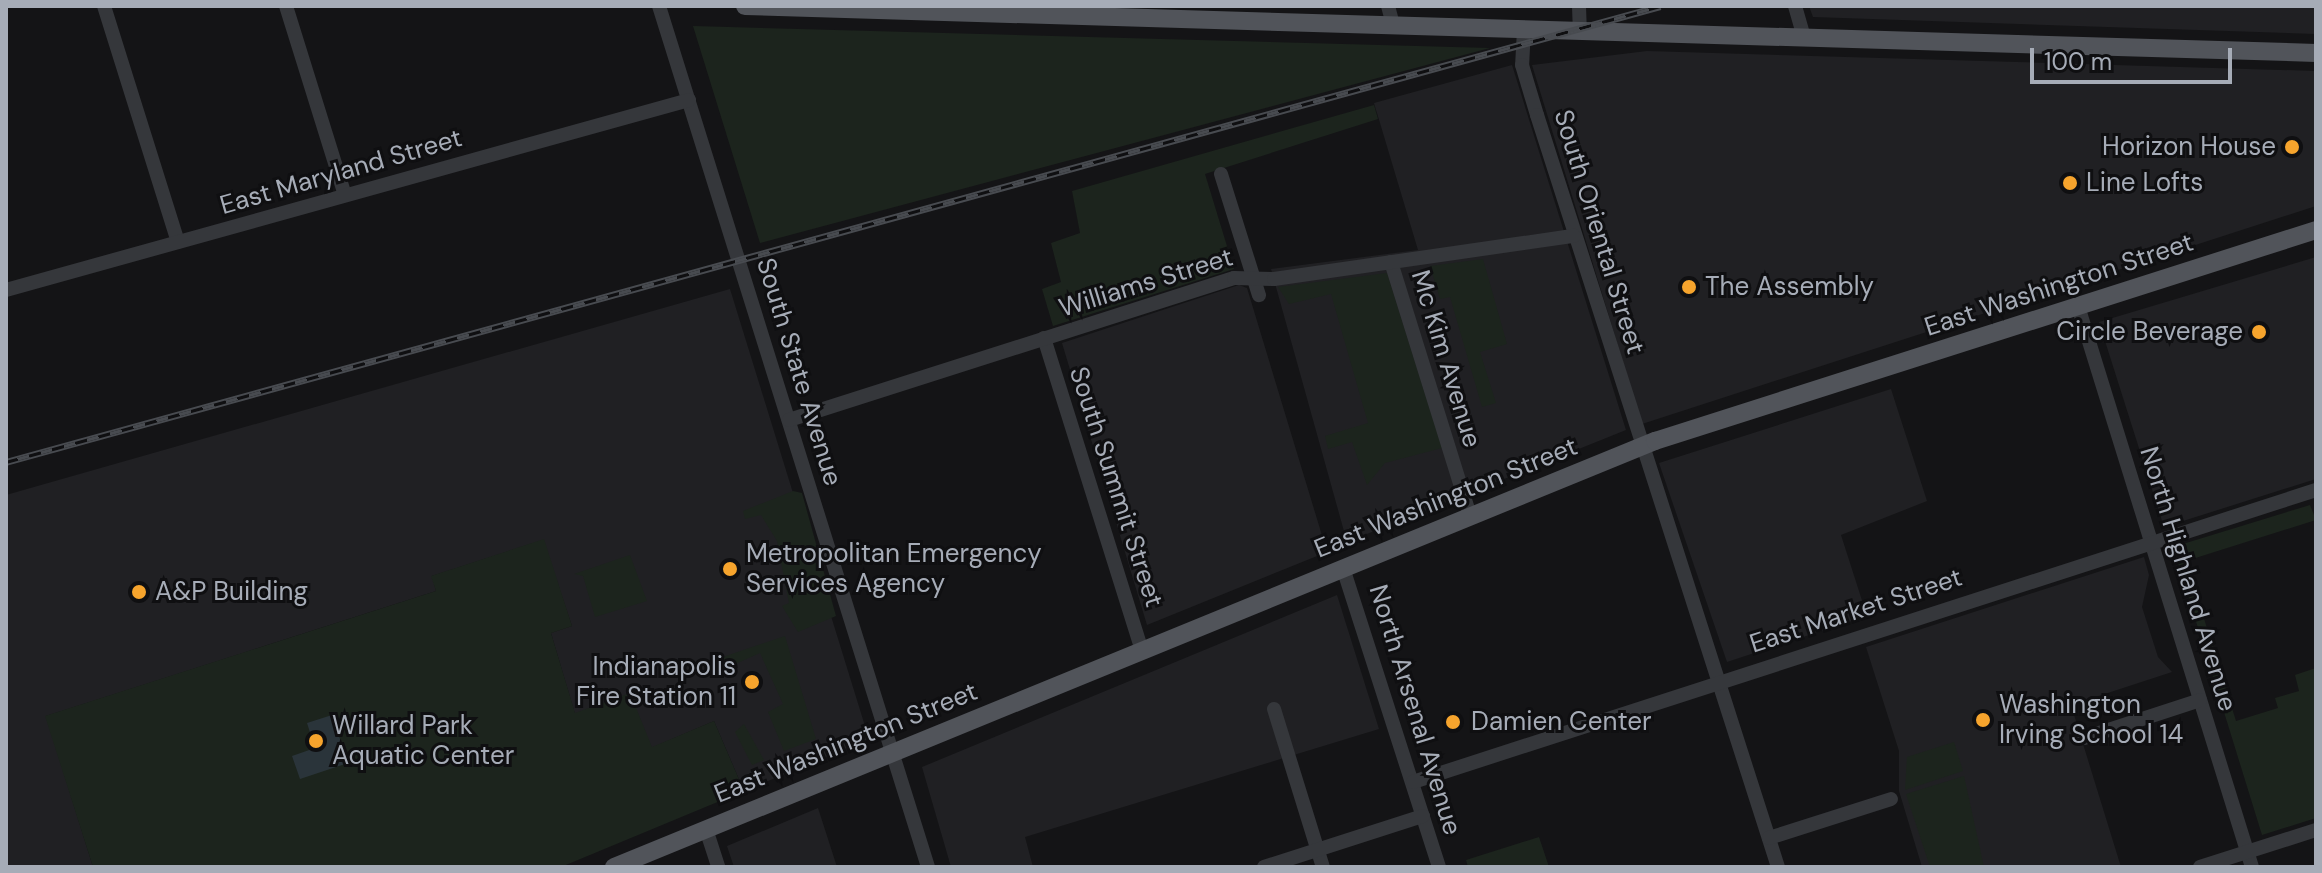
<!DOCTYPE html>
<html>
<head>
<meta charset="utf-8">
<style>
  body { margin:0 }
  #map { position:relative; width:2322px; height:873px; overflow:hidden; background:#141416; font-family:"DM Sans",sans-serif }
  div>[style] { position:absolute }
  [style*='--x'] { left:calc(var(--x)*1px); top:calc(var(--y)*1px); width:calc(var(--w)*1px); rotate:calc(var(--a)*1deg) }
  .built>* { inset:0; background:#202023 }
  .green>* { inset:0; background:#1c241d }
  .water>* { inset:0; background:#2a343a }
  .minor>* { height:14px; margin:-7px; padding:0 7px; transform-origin:7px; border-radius:7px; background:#35373b }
  .major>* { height:18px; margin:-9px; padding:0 9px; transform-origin:9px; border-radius:9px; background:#51545a }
  .rail>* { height:7px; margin-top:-3.5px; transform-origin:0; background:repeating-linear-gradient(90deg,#0f0f11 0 12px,#484b50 0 24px); box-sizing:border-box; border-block:2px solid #484b50 }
  .dots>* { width:22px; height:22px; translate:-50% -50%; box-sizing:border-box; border:4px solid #0f0f11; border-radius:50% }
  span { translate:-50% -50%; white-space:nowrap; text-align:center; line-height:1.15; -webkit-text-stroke:6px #0f0f11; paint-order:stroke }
  .poi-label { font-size:26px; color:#a6acb7 }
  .right { translate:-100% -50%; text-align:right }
  .left { translate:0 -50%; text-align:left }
  .street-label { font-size:26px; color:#a6acb7 }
  .frame { position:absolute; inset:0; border:8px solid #a6acb7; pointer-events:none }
  .scale { position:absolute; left:2030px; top:48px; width:202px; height:36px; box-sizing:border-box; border:4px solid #a6acb7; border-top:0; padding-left:10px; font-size:24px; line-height:28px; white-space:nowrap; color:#a6acb7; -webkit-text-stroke:6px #0f0f11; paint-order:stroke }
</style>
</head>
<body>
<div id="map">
  <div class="built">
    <i style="clip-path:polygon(1809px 6px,2316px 6px,2316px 34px,1813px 17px)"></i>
    <i style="clip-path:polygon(1647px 51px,2316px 71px,2316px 206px,1642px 424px,1532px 65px)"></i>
    <i style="clip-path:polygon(1512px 65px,1626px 430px,1347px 542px,1271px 269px,1418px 250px,1374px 103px)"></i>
    <i style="clip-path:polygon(2316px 257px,2316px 479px,2164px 527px,2099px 322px)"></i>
    <i style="clip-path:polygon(1239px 285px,1247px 288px,1327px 552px,1147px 625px,1062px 343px)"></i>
    <i style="clip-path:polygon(730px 289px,869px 739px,744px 791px,714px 721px,651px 748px,575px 714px,551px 633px,572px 626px,543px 540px,432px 576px,436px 591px,46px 716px,93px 867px,6px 867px,6px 495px)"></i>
    <i style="clip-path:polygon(1891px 389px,1927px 501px,1841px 535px,1867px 616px,1727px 662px,1659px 463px)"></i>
    <i style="clip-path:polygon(2144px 557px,2149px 575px,2142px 607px,2158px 657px,2172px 672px,2071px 705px,2121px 867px,1922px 867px,1899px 791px,1899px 751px,1866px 647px)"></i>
    <i style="clip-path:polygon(1337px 595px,1379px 729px,1025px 837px,1033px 867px,951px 867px,922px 767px)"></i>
    <i style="clip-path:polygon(818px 808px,837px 867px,734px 867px,727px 846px)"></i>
  </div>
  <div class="green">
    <i style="clip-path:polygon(693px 26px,1490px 48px,760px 243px)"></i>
    <i style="clip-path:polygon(1374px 105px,1378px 119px,1205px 174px,1234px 269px,1053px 326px,1042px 289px,1061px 282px,1051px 243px,1080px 233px,1072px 191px)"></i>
    <i style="clip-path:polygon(1483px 259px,1507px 344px,1480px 352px,1496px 403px,1482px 407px,1450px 297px,1440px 299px,1430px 266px)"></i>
    <i style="clip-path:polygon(1387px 273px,1442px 448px,1385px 463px,1367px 485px,1352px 442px,1328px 449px,1325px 436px,1368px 423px,1331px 294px,1289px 304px,1278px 287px)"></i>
    <i style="clip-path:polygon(793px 491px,802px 493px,836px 616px,798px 632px,782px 606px,789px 603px,777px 541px,761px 515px,745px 519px,743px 511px)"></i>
    <i style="clip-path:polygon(2310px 505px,2316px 520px,2186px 561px,2236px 721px,2278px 708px,2275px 698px,2299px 691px,2295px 675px,2316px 668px,2316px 818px,2262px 835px,2173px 547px)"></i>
    <i style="clip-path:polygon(544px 539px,572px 626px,551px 633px,575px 713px,630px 693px,652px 747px,714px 721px,744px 791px,561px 867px,93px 867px,45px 716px,436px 591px,431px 576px)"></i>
    <i style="clip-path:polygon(630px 555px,647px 601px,595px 617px,583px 576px,574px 574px)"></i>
    <i style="clip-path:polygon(785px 636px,816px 739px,784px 751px,768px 712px,783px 704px,760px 653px,722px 670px,717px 659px)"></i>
    <i style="clip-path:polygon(744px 724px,764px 760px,752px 765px,735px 732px)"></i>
    <i style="clip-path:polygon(1954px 742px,1963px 771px,1905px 790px,1907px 757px)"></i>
    <i style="clip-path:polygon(1964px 776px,1984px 867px,1930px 867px,1906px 794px)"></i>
    <i style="clip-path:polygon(1539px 837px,1549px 867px,1468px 867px,1466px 860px)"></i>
  </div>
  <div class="water">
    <i style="clip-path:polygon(332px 715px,348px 763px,300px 779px,292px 756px,315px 748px,307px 723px)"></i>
  </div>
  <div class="minor">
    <i style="--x:104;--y:6;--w:247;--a:72.6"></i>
    <i style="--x:286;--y:6;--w:198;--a:72.7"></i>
    <i style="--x:659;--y:6;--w:902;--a:72.65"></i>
    <i style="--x:1388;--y:6;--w:20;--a:75"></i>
    <i style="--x:1579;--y:6;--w:25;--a:88"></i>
    <i style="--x:1795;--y:6;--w:32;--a:74"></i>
    <i style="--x:1524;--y:29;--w:36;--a:93"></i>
    <i style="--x:1522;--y:65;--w:52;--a:73.3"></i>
    <i style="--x:1537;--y:115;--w:790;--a:72.23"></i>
    <i style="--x:1221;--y:174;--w:127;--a:72.6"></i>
    <i style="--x:1391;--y:262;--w:266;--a:72.7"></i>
    <i style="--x:6;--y:290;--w:709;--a:-15.55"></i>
    <i style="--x:2078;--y:306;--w:587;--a:72.77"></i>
    <i style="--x:1044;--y:338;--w:328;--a:72.6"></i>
    <i style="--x:789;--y:420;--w:467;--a:-17.7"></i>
    <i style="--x:1234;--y:278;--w:40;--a:1.4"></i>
    <i style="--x:1274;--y:279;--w:303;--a:-8.2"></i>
    <i style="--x:1343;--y:568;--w:314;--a:72.2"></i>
    <i style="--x:1274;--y:709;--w:165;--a:72.8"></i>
    <i style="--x:2084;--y:738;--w:122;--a:-18.1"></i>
    <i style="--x:1413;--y:782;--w:949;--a:-17.92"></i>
    <i style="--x:706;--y:829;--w:40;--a:72"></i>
    <i style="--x:1769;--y:838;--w:128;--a:-17.7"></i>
    <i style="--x:1264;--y:867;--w:167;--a:-17.8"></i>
    <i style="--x:2200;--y:867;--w:122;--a:-17.7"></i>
  </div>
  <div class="major">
    <i style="--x:745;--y:6;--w:1572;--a:1.71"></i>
    <i style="--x:614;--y:867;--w:1125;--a:-22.26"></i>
    <i style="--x:1655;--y:441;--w:694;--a:-17.7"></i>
  </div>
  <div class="rail">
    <i style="--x:6;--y:462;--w:1716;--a:-15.41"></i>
  </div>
  <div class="dots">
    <i style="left:2292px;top:147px;background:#f6a42d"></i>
    <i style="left:2070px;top:183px;background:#f6a42d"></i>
    <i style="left:1689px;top:287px;background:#f6a42d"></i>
    <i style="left:2259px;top:332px;background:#f6a42d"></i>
    <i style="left:730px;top:569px;background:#f6a42d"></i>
    <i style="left:139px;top:592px;background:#f6a42d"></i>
    <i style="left:752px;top:682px;background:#f6a42d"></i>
    <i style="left:1983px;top:720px;background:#f6a42d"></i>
    <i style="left:1453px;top:722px;background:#f6a42d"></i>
    <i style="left:316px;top:741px;background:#f6a42d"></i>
  </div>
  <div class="poi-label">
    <span class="right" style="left:2276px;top:147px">Horizon House</span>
    <span class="left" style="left:2086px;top:183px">Line Lofts</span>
    <span class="left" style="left:1705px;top:287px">The Assembly</span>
    <span class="right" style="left:2243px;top:332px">Circle Beverage</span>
    <span class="left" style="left:746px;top:569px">Metropolitan Emergency<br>Services Agency</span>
    <span class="left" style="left:155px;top:592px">A&amp;P Building</span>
    <span class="right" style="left:736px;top:682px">Indianapolis<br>Fire Station 11</span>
    <span class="left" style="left:1999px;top:720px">Washington<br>Irving School 14</span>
    <span class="left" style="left:1471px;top:722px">Damien Center</span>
    <span class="left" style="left:332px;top:741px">Willard Park<br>Aquatic Center</span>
  </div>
  <div class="street-label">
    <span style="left:341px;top:172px;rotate:-16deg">East Maryland Street</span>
    <span style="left:1599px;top:232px;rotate:73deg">South Oriental Street</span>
    <span style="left:1146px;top:283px;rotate:-17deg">Williams Street</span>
    <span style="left:2059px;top:285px;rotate:-18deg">East Washington Street</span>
    <span style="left:1446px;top:359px;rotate:73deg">Mc Kim Avenue</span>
    <span style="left:799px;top:372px;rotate:73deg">South State Avenue</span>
    <span style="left:1116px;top:487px;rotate:72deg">South Summit Street</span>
    <span style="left:1446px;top:498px;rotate:-22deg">East Washington Street</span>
    <span style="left:2188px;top:579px;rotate:73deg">North Highland Avenue</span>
    <span style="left:1856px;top:611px;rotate:-18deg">East Market Street</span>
    <span style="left:1415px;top:710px;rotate:73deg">North Arsenal Avenue</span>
    <span style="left:846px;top:743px;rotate:-22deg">East Washington Street</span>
  </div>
  <div class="frame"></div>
  <div class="scale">100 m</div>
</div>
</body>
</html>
